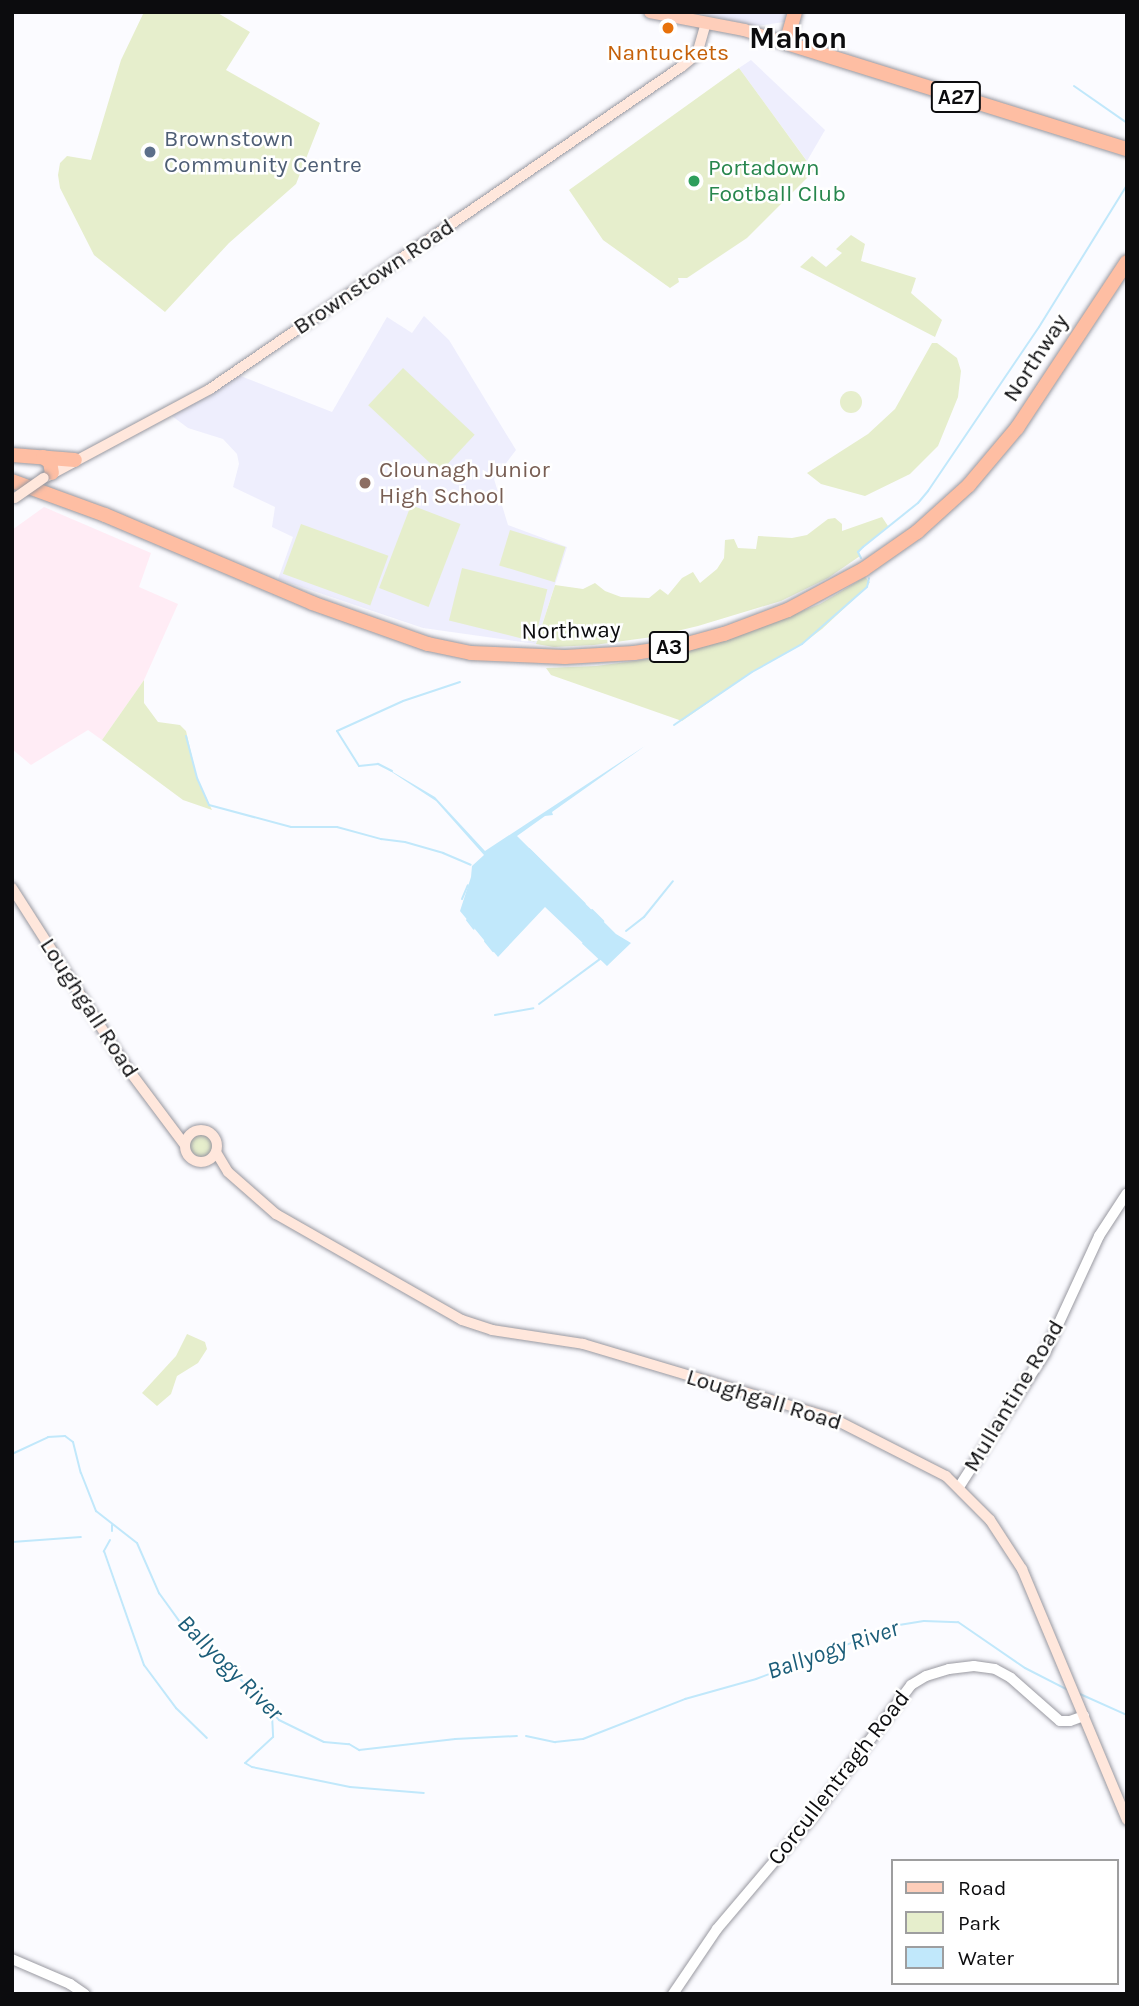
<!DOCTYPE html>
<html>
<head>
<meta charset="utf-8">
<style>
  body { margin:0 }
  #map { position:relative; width:1139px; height:2006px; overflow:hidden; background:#fbfbff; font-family:Karla,sans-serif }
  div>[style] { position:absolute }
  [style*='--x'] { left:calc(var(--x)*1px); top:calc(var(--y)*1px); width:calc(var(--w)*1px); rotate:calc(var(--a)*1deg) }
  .built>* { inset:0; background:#eeeefd }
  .industrial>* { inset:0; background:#ffecf5 }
  .green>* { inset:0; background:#e6eecc; transform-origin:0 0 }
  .round { border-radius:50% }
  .water>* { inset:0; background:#c1e8fb }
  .stream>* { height:2px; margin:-1px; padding:0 1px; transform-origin:1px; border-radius:1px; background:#c1e8fb }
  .roads { filter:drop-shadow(0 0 2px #9999a1) drop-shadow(0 0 2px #9999a1) }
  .tertiary>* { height:10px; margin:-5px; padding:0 5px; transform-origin:5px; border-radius:5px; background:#fff }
  .secondary>* { height:10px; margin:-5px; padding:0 5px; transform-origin:5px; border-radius:5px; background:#ffe7dc }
  .secondary>.ring { margin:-5px; padding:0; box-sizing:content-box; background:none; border:10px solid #ffe7dc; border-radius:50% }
  .primary>* { height:12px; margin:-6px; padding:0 6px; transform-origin:6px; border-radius:6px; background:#feceba }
  .trunk>* { height:14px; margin:-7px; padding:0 7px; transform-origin:7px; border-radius:7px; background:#febea3 }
  .bridges { filter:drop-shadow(0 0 2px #9999a1) drop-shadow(0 0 2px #9999a1) }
  .secondary-bridge>* { height:10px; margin:-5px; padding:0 5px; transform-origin:5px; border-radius:5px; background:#ffe7dc }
  .dots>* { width:19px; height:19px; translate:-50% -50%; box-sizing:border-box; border:4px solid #fff; border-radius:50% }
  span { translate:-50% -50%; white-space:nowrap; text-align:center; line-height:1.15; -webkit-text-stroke:5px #fff; paint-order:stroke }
  .shield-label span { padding:2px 5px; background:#fff; border:2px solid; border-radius:5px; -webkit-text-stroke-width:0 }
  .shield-label { font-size:21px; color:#0c0c0e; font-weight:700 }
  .food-label { font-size:23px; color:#c56008 }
  .service-label { font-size:23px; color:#4e5e75 }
  .left { translate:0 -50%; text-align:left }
  .leisure-label { font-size:23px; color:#27864d }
  .street-label { font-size:23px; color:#0c0c0e }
  .education-label { font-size:23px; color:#785e54 }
  .water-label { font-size:24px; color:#1b5d79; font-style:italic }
  .district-label { font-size:30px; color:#0c0c0e; font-weight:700 }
  .frame { position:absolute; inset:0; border:14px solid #0c0c0e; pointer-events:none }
  .legend { position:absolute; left:891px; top:1859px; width:228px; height:126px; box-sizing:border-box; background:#fff; border:2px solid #9e9e9f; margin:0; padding:9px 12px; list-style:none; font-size:21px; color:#0c0c0e }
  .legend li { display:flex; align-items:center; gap:14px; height:35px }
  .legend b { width:35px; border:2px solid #9e9e9f }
</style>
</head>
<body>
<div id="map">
  <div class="built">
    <i style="clip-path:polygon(694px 12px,788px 12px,784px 22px,756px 26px)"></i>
    <i style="clip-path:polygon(751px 60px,825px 130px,807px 161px,739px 68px)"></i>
    <i style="clip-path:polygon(424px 316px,449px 340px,516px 450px,494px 479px,508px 525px,567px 547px,536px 644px,423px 628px,278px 579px,293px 537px,272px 527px,275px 507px,233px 487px,239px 464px,237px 454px,223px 439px,188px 428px,172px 416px,238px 375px,332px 412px,387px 317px,412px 333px)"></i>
  </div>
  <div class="industrial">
    <i style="clip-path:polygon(44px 507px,151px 553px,139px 587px,178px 604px,144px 680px,102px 740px,88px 730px,31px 765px,12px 749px,12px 530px)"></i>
  </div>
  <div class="green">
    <i style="clip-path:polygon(144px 12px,216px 12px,250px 32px,226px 70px,320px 123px,296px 184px,229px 243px,165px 312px,94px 255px,60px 188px,58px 175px,60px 163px,67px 156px,91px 160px,121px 60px)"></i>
    <i style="clip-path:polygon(739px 68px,814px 171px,747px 238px,687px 278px,678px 278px,679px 282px,670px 288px,603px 240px,569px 190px)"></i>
    <i style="clip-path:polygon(851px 235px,865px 244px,861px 261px,916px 278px,911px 293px,942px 320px,935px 337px,800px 267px,812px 256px,826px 267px,842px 253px,836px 249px)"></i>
    <i style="clip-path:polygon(932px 343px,937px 343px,957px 358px,961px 371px,958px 397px,938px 446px,910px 474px,865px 496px,821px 484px,807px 473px,868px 434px,895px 409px)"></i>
    <i style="left:403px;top:368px;width:98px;height:51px;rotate:43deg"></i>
    <i class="round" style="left:840px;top:391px;width:22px;height:22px"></i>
    <i style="left:411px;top:505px;width:53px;height:89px;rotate:21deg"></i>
    <i style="clip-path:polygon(882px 517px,888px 526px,863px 547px,859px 552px,860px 556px,828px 578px,781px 601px,698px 626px,652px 637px,594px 645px,554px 647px,536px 644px,555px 585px,583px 589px,595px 583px,605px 591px,621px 597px,649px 598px,660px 589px,668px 595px,682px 578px,693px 572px,700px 583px,717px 569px,724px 558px,725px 540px,734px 539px,738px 548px,756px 549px,758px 536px,792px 538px,807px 535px,828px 519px,835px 518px,842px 524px,842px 531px)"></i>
    <i style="left:301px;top:524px;width:93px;height:53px;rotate:20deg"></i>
    <i style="left:510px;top:530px;width:58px;height:37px;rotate:17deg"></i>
    <i style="left:462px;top:568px;width:88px;height:54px;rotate:14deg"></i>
    <i style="clip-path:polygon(865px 577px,870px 582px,867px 587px,822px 629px,802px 644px,752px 672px,682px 721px,551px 675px,546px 668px,596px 666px,664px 657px,728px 640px,820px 604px)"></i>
    <i style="clip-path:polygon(144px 680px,144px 703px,158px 722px,180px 725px,186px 731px,197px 778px,212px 810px,183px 800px,102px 740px)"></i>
    <i class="round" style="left:190px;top:1133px;width:24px;height:24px"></i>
    <i style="clip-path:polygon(187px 1334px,205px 1342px,207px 1349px,198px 1363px,177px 1376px,171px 1394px,157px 1406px,142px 1393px,176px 1356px)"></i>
  </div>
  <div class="water">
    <i style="clip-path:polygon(645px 746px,552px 812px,553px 815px,545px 816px,517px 836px,616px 934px,631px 943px,607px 966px,545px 907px,498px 957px,460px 911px,471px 877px,472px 866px,484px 855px,436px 801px,381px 765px,435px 797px,485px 851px)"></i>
  </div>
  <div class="stream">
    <i style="--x:1074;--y:86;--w:65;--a:34.9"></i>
    <i style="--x:861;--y:558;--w:7;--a:-117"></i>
    <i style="--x:858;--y:552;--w:7;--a:-45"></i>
    <i style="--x:863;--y:547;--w:70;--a:-38.7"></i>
    <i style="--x:918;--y:503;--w:16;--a:-50"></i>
    <i style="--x:928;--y:491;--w:198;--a:-55.9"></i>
    <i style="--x:1039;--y:327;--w:167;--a:-58.2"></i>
    <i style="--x:674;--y:725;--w:94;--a:-34.2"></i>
    <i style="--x:752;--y:672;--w:57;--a:-29.2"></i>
    <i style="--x:802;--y:644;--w:86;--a:-41.2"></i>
    <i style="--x:867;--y:587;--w:9;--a:-77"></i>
    <i style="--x:186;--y:736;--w:43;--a:75.3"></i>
    <i style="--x:197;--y:778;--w:30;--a:66"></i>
    <i style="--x:209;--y:805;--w:85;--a:15"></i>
    <i style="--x:291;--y:827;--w:46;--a:0"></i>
    <i style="--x:337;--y:827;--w:46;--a:15.3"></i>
    <i style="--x:381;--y:839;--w:24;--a:7"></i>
    <i style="--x:405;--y:842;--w:40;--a:16"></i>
    <i style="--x:443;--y:853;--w:30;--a:23"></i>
    <i style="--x:392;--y:771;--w:16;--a:-153"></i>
    <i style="--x:378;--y:764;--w:19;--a:174"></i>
    <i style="--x:359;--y:766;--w:41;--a:-122.2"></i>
    <i style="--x:337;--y:731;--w:72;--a:-24.4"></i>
    <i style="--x:403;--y:701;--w:60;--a:-18.4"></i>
    <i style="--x:529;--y:849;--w:78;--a:44.5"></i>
    <i style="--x:462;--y:899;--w:15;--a:-67"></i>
    <i style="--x:592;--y:910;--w:16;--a:45"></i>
    <i style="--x:467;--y:920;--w:11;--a:52"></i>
    <i style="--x:626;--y:931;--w:23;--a:-38"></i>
    <i style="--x:644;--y:917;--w:46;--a:-51.1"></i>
    <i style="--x:485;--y:941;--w:13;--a:51"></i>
    <i style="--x:539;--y:1004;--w:76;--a:-36.4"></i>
    <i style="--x:600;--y:959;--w:23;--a:-137"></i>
    <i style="--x:495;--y:1015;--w:39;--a:-10"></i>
    <i style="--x:12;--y:1454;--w:40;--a:-25"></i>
    <i style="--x:48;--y:1437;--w:17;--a:-3"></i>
    <i style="--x:65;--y:1436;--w:10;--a:37"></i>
    <i style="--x:73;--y:1442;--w:32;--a:76"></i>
    <i style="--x:81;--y:1473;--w:41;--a:68.5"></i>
    <i style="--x:96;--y:1511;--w:52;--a:38"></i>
    <i style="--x:137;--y:1543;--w:55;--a:66.3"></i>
    <i style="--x:159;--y:1593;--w:44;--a:54.2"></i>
    <i style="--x:185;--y:1629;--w:47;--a:39.8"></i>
    <i style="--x:221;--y:1659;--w:84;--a:46.4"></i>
    <i style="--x:279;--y:1720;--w:50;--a:26.1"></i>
    <i style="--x:324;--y:1742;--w:25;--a:5"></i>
    <i style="--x:349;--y:1744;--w:12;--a:31"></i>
    <i style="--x:359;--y:1750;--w:97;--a:-6.5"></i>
    <i style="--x:455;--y:1739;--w:62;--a:-2.8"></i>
    <i style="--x:112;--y:1525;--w:6;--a:90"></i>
    <i style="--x:110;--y:1540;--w:13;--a:119"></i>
    <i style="--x:104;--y:1551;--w:121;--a:70.7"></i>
    <i style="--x:144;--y:1665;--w:54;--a:53.3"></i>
    <i style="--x:176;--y:1708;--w:43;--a:44.1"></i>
    <i style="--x:12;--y:1542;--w:69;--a:-4.1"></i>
    <i style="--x:1080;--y:1694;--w:51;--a:24.1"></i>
    <i style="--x:272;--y:1715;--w:22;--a:87"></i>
    <i style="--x:273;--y:1737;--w:38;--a:137"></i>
    <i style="--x:245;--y:1763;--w:8;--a:30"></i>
    <i style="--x:252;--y:1767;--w:100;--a:11.5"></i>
    <i style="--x:350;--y:1787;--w:74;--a:4.6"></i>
    <i style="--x:526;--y:1736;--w:30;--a:12"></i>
    <i style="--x:555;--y:1742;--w:28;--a:-6"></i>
    <i style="--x:583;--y:1739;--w:110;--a:-21.4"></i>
    <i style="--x:685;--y:1699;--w:74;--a:-15.7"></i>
    <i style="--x:756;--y:1679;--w:153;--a:-20.7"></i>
    <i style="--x:899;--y:1625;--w:25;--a:-9"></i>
    <i style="--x:924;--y:1621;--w:34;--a:2"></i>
    <i style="--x:958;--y:1622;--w:81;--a:34.5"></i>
    <i style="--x:1025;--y:1668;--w:48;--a:27.1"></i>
  </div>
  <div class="roads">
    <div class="tertiary">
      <i style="--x:959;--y:1487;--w:159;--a:-57.3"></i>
      <i style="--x:1045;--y:1353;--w:129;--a:-65.2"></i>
      <i style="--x:1099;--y:1236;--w:51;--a:-56.9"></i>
      <i style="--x:12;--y:1959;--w:63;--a:23.3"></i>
      <i style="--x:70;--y:1984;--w:18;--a:34"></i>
      <i style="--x:673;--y:1994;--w:78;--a:-55.9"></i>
      <i style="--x:717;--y:1929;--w:147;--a:-49.7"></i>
      <i style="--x:812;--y:1817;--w:165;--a:-53.1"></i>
      <i style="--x:911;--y:1685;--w:17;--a:-31"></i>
      <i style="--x:926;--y:1676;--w:24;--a:-17"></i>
      <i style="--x:949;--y:1669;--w:25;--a:-7"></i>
      <i style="--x:974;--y:1666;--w:21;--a:8"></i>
      <i style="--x:995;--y:1669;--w:18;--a:29"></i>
      <i style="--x:1011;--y:1678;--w:65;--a:41.3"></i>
      <i style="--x:1060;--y:1721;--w:10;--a:0"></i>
      <i style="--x:1070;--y:1721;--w:15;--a:-20"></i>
    </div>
    <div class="secondary">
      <i style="--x:46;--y:477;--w:186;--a:-28.2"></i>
      <i style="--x:210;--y:389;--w:571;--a:-34.36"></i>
      <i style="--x:681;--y:67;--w:21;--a:-39"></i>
      <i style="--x:697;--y:54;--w:33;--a:-74"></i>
      <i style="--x:12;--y:888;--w:210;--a:57.4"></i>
      <i style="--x:125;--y:1065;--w:99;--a:53.2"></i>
      <i class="ring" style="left:185px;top:1130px;width:22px;height:22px"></i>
      <i style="--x:216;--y:1152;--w:23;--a:59"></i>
      <i style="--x:228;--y:1172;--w:64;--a:41.2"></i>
      <i style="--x:276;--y:1214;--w:214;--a:29.7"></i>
      <i style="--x:462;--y:1320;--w:32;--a:18"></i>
      <i style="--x:492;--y:1330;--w:92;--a:8.7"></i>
      <i style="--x:583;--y:1344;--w:262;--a:16.6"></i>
      <i style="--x:834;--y:1419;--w:126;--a:27"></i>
      <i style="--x:946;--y:1476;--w:62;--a:45"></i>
      <i style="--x:990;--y:1520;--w:59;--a:56.9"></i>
      <i style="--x:1022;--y:1569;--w:272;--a:67.3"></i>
    </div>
    <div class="primary">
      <i style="--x:650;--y:12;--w:96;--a:10.8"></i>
      <i style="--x:744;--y:30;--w:44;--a:17.2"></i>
    </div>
    <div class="trunk">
      <i style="--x:795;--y:12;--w:32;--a:106"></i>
      <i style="--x:786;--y:43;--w:357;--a:17.3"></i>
      <i style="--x:12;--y:455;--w:63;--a:4.5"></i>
      <i style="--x:43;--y:457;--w:9;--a:36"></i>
      <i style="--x:50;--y:462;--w:11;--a:80"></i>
      <i style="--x:12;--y:481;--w:99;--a:20.1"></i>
      <i style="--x:105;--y:515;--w:225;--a:23"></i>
      <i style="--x:312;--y:603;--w:123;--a:19.5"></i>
      <i style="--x:428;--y:644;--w:44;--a:11.8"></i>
      <i style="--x:471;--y:653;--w:94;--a:2.4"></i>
      <i style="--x:565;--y:657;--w:69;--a:-3.3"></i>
      <i style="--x:634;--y:653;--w:47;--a:-8.7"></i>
      <i style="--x:680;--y:646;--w:46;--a:-15.3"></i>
      <i style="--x:724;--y:634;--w:68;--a:-20.6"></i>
      <i style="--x:788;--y:610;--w:86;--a:-28.3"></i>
      <i style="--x:864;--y:569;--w:65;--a:-34.9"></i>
      <i style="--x:917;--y:532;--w:70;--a:-42.1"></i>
      <i style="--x:969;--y:485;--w:75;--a:-49.9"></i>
      <i style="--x:1017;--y:428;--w:199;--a:-56.5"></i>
    </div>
  </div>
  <div class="bridges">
    <div class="secondary-bridge">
      <i style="--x:15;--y:498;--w:35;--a:-35"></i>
    </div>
  </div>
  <div class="dots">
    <i style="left:668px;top:28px;background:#e8710a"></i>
    <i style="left:150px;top:152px;background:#5c6f8a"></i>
    <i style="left:694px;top:181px;background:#2e9e5b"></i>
    <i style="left:365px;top:483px;background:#8d6e63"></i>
  </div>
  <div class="shield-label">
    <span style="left:956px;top:97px">A27</span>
    <span style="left:669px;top:647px">A3</span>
  </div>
  <div class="food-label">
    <span style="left:668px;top:53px">Nantuckets</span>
  </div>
  <div class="service-label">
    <span class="left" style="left:164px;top:152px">Brownstown<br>Community Centre</span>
  </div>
  <div class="leisure-label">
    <span class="left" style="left:708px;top:181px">Portadown<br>Football Club</span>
  </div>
  <div class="street-label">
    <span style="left:374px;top:277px;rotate:-34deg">Brownstown Road</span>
    <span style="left:1036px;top:358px;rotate:-57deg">Northway</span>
    <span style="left:571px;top:631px;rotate:-1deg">Northway</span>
    <span style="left:89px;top:1008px;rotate:57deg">Loughgall Road</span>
    <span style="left:1014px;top:1396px;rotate:-59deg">Mullantine Road</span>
    <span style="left:764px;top:1400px;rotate:17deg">Loughgall Road</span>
    <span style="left:839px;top:1778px;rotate:-52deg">Corcullentragh Road</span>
  </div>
  <div class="education-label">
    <span class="left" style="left:379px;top:483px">Clounagh Junior<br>High School</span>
  </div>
  <div class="water-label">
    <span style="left:833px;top:1650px;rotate:-19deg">Ballyogy River</span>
    <span style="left:230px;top:1668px;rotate:45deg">Ballyogy River</span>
  </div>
  <div class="district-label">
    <span style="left:798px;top:38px">Mahon</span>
  </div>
  <div class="frame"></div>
  <ul class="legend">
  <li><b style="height:9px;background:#feceba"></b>Road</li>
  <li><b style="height:19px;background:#e6eecc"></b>Park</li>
  <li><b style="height:19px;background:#c1e8fb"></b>Water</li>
  </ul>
</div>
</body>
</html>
